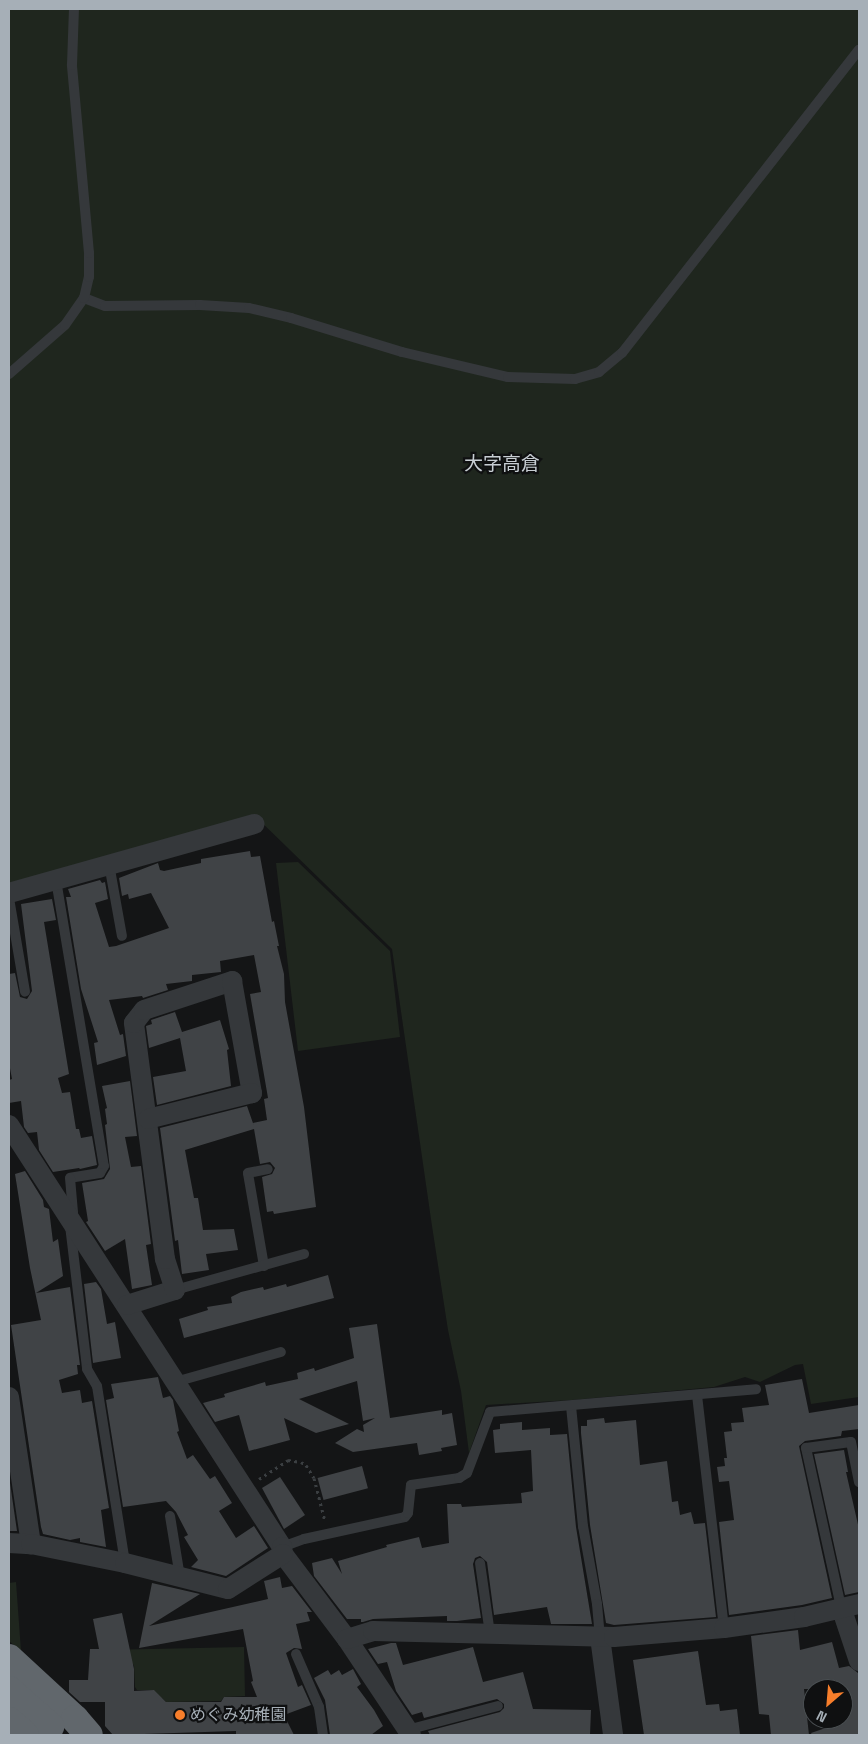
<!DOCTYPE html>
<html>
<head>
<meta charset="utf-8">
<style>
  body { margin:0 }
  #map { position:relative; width:868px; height:1744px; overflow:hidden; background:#141516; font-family:"Space Grotesk","Noto Sans JP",sans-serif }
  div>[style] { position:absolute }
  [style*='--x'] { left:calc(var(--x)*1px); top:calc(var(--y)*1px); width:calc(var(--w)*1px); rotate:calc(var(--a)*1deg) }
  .green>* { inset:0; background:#1f261e }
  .building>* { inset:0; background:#404346; transform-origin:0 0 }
  .path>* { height:3px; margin-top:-1.5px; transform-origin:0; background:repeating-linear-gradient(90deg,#3b3f42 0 2.5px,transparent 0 6.5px) }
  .lane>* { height:10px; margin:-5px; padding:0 5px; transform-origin:5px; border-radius:5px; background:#35383b }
  .street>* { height:20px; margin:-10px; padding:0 10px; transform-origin:10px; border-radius:10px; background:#35383b }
  .highway>* { height:28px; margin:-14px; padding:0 14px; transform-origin:14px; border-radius:14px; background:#61676c }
  .dots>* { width:14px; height:14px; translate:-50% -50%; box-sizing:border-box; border:2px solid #0f1011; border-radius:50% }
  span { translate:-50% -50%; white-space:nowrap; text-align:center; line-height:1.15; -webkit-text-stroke:4.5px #0f1011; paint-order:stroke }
  .poi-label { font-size:16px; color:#a6afb7 }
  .left { translate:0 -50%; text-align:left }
  .quarter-label { font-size:19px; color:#c7cdd3 }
  .frame { position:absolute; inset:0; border:10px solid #a6afb7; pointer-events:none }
  .north { position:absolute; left:803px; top:1679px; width:50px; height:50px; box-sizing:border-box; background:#0f1011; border:1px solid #4b5053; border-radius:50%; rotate:207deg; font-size:14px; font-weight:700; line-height:20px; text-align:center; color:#a6afb7 }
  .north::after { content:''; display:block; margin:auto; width:18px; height:22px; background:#f77e2b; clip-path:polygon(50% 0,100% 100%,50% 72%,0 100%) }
</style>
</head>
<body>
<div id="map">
  <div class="green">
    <i style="clip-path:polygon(9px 9px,859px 9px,859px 1397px,811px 1404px,803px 1364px,795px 1365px,760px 1382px,745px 1377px,714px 1387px,572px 1400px,486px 1405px,469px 1453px,461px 1391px,448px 1330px,432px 1226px,392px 949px,256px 817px,9px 889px)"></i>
    <i style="clip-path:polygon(298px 862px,390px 951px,400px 1037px,298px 1051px,276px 863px)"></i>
    <i style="clip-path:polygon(16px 1582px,21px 1651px,9px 1641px,9px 1583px)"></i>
    <i style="clip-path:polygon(244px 1647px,245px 1696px,224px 1697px,221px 1701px,166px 1702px,162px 1698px,155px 1698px,154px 1690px,137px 1690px,135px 1687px,134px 1665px,105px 1650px)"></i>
  </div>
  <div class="building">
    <i style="clip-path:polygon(250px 851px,251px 857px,260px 856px,272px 922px,274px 921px,279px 946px,277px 946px,284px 974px,285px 1002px,304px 1107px,316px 1207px,274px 1214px,273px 1211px,267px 1212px,262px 1177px,272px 1174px,275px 1168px,270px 1162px,260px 1164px,254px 1129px,185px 1150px,194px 1198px,198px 1198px,203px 1230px,234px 1229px,238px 1250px,206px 1254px,209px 1270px,182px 1274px,178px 1240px,175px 1241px,160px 1128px,247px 1106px,254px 1126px,253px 1123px,267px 1120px,264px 1099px,268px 1098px,250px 994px,261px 992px,254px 955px,220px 961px,221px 972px,192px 975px,192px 981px,166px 984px,168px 990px,143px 998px,142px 996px,109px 1000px,120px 1035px,123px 1034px,126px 1056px,97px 1065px,94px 1043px,98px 1042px,81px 989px,66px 897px,71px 897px,68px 889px,100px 880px,102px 883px,105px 882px,108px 899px,95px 903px,109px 947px,116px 946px,169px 928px,151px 893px,129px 899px,128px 894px,122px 896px,119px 878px,158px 863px,160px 870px,164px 871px,201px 863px,201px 859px)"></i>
    <i style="clip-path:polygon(52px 899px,56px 920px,44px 922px,69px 1074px,58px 1078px,62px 1093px,70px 1092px,76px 1129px,79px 1129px,81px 1138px,92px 1136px,97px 1165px,80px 1169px,79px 1168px,53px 1172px,39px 1150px,37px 1132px,28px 1133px,24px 1127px,21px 1101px,9px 1103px,9px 1080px,12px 1079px,9px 1063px,9px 974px,15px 973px,20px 997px,27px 999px,32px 991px,21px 904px)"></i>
    <i style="clip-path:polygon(175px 1012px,182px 1032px,220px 1020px,229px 1049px,227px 1050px,231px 1086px,157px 1105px,153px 1077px,186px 1071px,180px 1038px,149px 1048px,146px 1026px,152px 1024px,151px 1020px)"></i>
    <i style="clip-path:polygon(130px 1081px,137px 1136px,125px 1137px,131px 1167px,141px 1166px,151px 1244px,146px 1245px,152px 1285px,132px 1289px,125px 1239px,105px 1251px,86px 1222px,88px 1221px,82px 1183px,104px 1179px,110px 1169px,105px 1125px,107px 1124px,105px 1109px,107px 1108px,102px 1086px)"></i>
    <i style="clip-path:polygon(25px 1171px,43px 1200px,44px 1207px,49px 1209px,53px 1242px,58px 1239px,63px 1276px,36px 1293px,70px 1287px,80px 1365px,77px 1365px,78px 1374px,59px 1380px,62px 1393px,80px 1390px,82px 1403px,92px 1401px,109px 1508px,101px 1510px,106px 1547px,80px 1542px,80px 1538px,70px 1540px,43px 1534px,41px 1527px,11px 1325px,41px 1320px,30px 1268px,15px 1174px)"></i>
    <i style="clip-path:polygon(328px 1275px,334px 1298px,184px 1338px,179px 1319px,208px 1310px,207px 1307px,232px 1303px,231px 1297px,241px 1292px,263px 1287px,264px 1290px,286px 1284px,287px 1287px)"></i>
    <i style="clip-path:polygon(96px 1282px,101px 1289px,107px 1324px,115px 1322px,121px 1358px,93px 1363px,84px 1284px)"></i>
    <i style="clip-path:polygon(377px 1324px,390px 1418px,442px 1410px,442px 1415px,452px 1413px,457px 1445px,441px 1448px,442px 1451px,419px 1455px,417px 1443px,353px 1452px,335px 1443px,357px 1429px,364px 1432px,363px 1425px,375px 1418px,363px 1421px,357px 1381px,299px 1399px,349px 1424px,316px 1433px,284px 1418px,290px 1440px,249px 1451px,239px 1415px,215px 1422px,203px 1403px,225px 1397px,224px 1394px,265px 1382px,266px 1386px,298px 1379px,297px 1373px,314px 1368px,315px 1371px,354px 1358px,349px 1328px)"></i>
    <i style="clip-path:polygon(158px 1377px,163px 1398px,170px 1396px,173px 1400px,179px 1431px,177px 1432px,187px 1459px,193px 1455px,210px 1479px,215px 1476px,232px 1503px,219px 1511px,236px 1538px,254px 1526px,268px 1548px,226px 1576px,191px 1567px,198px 1560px,184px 1537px,188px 1535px,176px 1512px,166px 1501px,123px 1507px,106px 1400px,114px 1398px,111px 1384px)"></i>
    <i style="clip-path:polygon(802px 1379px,809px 1413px,859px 1405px,859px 1429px,842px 1431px,841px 1436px,805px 1441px,799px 1446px,832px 1598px,802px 1605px,729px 1615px,719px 1522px,734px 1520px,729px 1481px,719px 1482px,717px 1467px,725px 1466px,724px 1458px,727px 1458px,724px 1432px,732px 1431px,731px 1423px,744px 1422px,742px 1408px,769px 1405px,765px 1385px)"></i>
    <i style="clip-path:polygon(604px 1418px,605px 1423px,636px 1420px,640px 1465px,667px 1461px,672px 1502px,678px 1501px,680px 1515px,691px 1512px,694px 1524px,705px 1523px,716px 1617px,614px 1625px,606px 1623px,590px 1525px,581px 1433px,581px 1426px,587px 1426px,587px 1420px)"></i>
    <i style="clip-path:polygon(522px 1422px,522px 1430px,550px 1428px,550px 1435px,567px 1434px,576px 1527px,592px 1624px,551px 1624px,547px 1607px,494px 1615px,487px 1562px,480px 1556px,475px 1558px,473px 1564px,481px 1618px,457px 1621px,447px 1621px,447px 1616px,373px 1619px,363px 1622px,361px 1622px,361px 1619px,347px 1619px,314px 1576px,312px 1563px,332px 1558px,342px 1574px,338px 1561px,387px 1547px,386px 1545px,419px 1537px,422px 1548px,449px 1543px,447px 1504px,461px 1504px,462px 1507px,522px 1503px,521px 1493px,533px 1491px,531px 1450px,495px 1453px,493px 1430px,500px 1429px,500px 1424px)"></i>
    <i style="clip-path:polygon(844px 1450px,848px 1472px,846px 1472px,859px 1529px,859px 1592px,845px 1595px,814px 1454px)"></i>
    <i style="left:362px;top:1466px;width:23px;height:46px;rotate:75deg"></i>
    <i style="clip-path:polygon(9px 1476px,17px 1531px,9px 1531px)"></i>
    <i style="clip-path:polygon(280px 1477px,305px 1515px,284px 1529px,262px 1488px)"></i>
    <i style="clip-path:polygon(280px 1577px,282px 1588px,292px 1586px,312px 1612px,307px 1612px,310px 1621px,296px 1624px,302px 1649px,294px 1648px,286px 1653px,298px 1687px,302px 1685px,311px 1705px,284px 1715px,294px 1735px,236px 1735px,236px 1731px,113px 1735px,105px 1726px,105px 1702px,80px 1702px,69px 1692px,69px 1680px,88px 1680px,90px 1649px,99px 1649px,93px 1619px,122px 1613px,134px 1669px,134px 1691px,154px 1690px,166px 1702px,221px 1702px,224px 1697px,257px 1697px,251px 1682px,253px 1681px,243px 1629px,139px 1648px,152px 1583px,200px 1594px,149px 1626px,268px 1599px,264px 1581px)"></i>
    <i style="clip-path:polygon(798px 1630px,800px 1650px,832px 1642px,839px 1668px,849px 1666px,858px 1673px,859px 1735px,812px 1735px,811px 1733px,843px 1722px,843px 1689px,804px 1689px,809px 1735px,771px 1735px,769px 1715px,759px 1714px,751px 1636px)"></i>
    <i style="clip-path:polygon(391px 1643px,396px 1643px,403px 1665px,473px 1647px,483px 1682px,523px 1672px,533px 1709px,591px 1710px,590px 1735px,430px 1735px,428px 1731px,500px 1712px,504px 1708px,504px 1704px,497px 1699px,424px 1718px,422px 1712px,412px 1715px,396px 1691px,387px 1662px,378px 1664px,368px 1649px)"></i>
    <i style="clip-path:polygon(698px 1651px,706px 1705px,719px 1704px,720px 1711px,737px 1709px,740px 1735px,644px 1735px,633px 1660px)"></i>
    <i style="clip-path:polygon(353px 1669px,361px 1684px,357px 1687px,374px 1710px,383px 1726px,371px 1735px,330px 1735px,325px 1700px,314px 1678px,328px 1670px,331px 1675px,339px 1670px,342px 1675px)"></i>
  </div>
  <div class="path">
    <i style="--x:259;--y:1479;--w:35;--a:-33"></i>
    <i style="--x:288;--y:1460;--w:13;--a:9"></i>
    <i style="--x:301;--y:1462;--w:6;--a:31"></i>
    <i style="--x:306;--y:1465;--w:15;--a:58"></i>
    <i style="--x:314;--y:1478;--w:44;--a:75.7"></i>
  </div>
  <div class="lane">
    <i style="--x:84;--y:298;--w:22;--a:21"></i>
    <i style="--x:105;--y:306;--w:95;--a:-0.6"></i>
    <i style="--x:200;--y:305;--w:49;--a:3.5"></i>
    <i style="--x:249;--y:308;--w:43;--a:13.4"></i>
    <i style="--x:291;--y:318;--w:116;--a:17"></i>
    <i style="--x:402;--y:352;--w:109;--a:13.3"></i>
    <i style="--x:508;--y:377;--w:67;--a:1.7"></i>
    <i style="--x:575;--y:379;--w:25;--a:-16"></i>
    <i style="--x:599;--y:372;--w:30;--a:-40"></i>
    <i style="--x:622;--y:353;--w:385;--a:-52"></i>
    <i style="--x:9;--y:374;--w:74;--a:-41.2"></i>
    <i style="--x:65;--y:325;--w:33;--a:-55"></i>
    <i style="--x:84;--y:298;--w:22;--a:-77"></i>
    <i style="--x:89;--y:277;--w:24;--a:-90"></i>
    <i style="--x:89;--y:253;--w:189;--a:-95.2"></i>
    <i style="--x:72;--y:65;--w:56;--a:-88"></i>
    <i style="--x:109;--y:864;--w:73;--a:79.8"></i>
    <i style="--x:56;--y:880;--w:290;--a:80.5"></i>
    <i style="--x:104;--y:1166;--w:8;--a:120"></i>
    <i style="--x:100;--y:1173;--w:30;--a:171"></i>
    <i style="--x:70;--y:1178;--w:35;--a:85"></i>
    <i style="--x:73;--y:1213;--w:6;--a:135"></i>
    <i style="--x:69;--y:1217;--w:153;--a:83.2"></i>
    <i style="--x:87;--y:1369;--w:20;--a:60"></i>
    <i style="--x:97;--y:1386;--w:179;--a:81"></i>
    <i style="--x:9;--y:898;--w:95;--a:80.3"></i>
    <i style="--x:264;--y:1266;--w:94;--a:-99.8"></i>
    <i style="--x:248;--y:1173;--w:20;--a:-11"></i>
    <i style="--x:175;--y:1290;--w:134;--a:-15.6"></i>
    <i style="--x:175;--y:1382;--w:110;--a:-15.8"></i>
    <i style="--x:697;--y:1395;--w:235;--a:83.4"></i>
    <i style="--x:571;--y:1406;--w:121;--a:84.3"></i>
    <i style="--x:583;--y:1526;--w:79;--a:79.8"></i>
    <i style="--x:597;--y:1604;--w:33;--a:85"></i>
    <i style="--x:170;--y:1516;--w:62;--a:80.7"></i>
    <i style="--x:282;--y:1547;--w:23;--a:-20"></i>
    <i style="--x:304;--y:1539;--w:103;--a:-12.3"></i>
    <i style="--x:405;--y:1517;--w:5;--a:-53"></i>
    <i style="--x:408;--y:1513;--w:28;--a:-84"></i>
    <i style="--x:411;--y:1485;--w:49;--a:-8.3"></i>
    <i style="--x:459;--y:1478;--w:9;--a:-32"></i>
    <i style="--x:467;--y:1473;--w:65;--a:-69.3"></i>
    <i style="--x:490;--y:1412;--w:267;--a:-4.9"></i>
    <i style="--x:480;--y:1563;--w:72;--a:82"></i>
    <i style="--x:841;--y:1607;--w:163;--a:-102.4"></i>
    <i style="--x:806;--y:1448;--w:45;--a:-7.6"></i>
    <i style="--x:851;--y:1442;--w:41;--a:78.7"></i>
    <i style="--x:296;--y:1654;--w:58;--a:66.5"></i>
    <i style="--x:319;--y:1707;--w:28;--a:82"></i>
    <i style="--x:407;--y:1730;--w:94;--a:-14.8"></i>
  </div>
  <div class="street">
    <i style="--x:9;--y:893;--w:255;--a:-15.7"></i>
    <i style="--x:9;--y:1125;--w:503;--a:57.1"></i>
    <i style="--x:282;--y:1547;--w:7;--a:82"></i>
    <i style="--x:283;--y:1554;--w:106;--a:53"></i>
    <i style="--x:347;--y:1639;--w:115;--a:56.3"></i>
    <i style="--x:127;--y:1305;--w:50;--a:-17.4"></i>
    <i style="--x:175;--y:1290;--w:33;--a:-108"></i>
    <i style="--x:165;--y:1259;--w:238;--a:-97.5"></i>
    <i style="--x:134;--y:1023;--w:16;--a:-52"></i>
    <i style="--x:144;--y:1010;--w:93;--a:-18.2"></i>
    <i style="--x:232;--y:981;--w:114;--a:79.9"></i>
    <i style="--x:252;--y:1093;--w:107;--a:166"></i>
    <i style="--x:9;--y:1397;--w:149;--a:81.5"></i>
    <i style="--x:9;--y:1543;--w:22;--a:3"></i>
    <i style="--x:31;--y:1544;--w:96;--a:11.4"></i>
    <i style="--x:125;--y:1563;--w:106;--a:14.2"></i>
    <i style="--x:228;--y:1589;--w:65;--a:-32.5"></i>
    <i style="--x:841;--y:1607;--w:57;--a:71.6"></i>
    <i style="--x:600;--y:1637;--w:99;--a:82.4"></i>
    <i style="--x:347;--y:1639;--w:27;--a:-17"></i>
    <i style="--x:373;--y:1631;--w:241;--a:1.4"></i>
    <i style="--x:614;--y:1637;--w:110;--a:-4.7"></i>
    <i style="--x:724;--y:1628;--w:81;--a:-7.8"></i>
    <i style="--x:804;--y:1617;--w:57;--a:-13.3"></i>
  </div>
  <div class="highway">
    <i style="--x:9;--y:1658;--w:90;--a:42.7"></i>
    <i style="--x:75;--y:1719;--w:21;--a:49"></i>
    <i style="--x:9;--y:1690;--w:55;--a:41.3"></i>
    <i style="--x:9;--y:1721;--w:21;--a:41"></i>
  </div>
  <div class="dots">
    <i style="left:180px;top:1715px;background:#f77e2b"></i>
  </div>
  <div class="poi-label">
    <span class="left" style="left:190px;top:1715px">めぐみ幼稚園</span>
  </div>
  <div class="quarter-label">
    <span style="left:502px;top:464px">大字高倉</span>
  </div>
  <div class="frame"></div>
  <div class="north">N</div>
</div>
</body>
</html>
